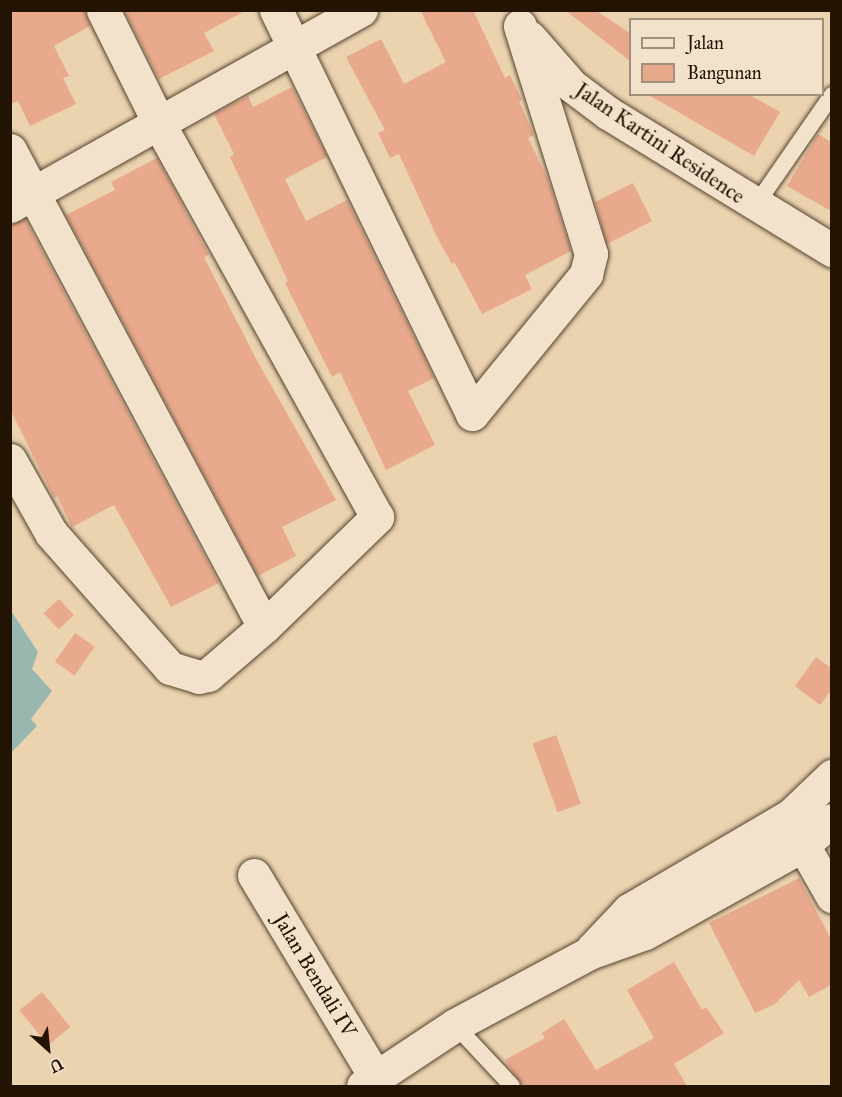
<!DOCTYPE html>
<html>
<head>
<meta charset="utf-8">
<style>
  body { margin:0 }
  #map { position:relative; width:842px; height:1097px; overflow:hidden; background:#ebd3b0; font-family:"IM FELL Great Primer",serif }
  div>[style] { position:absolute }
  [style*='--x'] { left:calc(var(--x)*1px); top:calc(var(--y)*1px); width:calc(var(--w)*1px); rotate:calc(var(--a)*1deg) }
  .water>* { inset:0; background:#98b7af }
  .building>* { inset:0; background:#e8a98c; transform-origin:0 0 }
  .roads { filter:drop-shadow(0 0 2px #55432e) drop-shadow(0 0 2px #55432e) }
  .service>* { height:16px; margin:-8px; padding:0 8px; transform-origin:8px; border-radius:8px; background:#f2e2cc }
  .minor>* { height:33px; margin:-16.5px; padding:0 16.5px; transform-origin:16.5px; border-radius:16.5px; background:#f2e2cc }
  .tertiary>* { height:33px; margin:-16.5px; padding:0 16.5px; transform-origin:16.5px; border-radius:16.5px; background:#f2e2cc }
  span { translate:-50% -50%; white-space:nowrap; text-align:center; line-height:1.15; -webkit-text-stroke:5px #f2e2cc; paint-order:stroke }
  .street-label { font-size:21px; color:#231302 }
  .frame { position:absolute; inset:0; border:12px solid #231302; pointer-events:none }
  .legend { position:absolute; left:629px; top:18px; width:195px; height:78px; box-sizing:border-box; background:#f2e2cc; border:2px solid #9f8f7b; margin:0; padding:8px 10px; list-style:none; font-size:18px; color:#231302 }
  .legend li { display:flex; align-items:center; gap:12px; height:30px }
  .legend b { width:30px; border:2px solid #9f8f7b }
  .north { position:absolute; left:18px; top:1019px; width:60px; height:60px; -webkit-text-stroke:4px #f2e2cc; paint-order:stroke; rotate:153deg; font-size:16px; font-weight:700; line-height:24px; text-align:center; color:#231302 }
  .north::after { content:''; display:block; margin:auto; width:21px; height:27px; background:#231302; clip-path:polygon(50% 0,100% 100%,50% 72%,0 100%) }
</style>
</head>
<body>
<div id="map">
  <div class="water">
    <i style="clip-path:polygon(10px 609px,38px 652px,32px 669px,52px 691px,31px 719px,37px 726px,11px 753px)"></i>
  </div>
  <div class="building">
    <i style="clip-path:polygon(10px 10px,85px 10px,90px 26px,54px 46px,69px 76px,63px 78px,76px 104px,30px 126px,18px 101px,10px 104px)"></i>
    <i style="clip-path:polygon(124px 10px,247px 10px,204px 33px,214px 51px,159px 79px)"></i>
    <i style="clip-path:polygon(420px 10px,473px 10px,505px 78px,510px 75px,522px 100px,519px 101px,534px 135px,528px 138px,547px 177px,571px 251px,525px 275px,532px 289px,482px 314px,455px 263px,452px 264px,437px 237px,399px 154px,390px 158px,378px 133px,385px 130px,346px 57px,381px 39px,404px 84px,446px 62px)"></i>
    <i style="clip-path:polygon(565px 10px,595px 10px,630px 33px,630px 61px)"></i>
    <i style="clip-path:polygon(292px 87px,327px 157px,285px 179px,306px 221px,347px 200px,434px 378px,408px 391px,435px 445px,386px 470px,340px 372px,332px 377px,285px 283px,288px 281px,230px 157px,234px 154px,214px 114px,248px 96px,253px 107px)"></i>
    <i style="clip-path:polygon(647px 94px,748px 94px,780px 112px,754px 156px)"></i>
    <i style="clip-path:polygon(818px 134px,831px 142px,831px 211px,787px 186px)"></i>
    <i style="clip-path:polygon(157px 158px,209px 255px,204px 257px,255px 357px,336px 500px,282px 527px,296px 556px,258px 576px,66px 215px,115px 190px,111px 182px)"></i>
    <i style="clip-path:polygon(633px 183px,652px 221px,607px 244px,595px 202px)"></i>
    <i style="clip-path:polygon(25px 219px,219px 583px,171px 607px,114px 505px,72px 527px,57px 496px,54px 498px,10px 409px,10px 225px)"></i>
    <i style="left:59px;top:599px;width:22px;height:21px;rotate:47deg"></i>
    <i style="left:75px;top:633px;width:24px;height:35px;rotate:35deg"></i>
    <i style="clip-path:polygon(816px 657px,831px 668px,831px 690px,820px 705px,795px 686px)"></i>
    <i style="left:556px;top:735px;width:73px;height:25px;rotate:70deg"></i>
    <i style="clip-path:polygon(799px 878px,831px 939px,831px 985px,809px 997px,799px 980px,775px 1004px,755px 1013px,709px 923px)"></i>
    <i style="clip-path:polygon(674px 962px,702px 1010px,706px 1007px,724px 1033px,674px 1064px,687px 1086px,522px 1086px,505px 1060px,545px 1038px,542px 1033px,564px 1019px,596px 1070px,654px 1038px,627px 990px)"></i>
    <i style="left:42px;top:992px;width:45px;height:29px;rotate:51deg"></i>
  </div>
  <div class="roads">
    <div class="service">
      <i style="--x:755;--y:206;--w:135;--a:-55.3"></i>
      <i style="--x:455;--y:1025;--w:83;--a:46.9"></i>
    </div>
    <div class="minor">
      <i style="--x:276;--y:10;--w:449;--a:64.1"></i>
      <i style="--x:472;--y:414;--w:181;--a:-50.8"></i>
      <i style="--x:586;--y:274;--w:21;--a:-76"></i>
      <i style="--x:591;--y:254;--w:239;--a:-107.3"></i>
      <i style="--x:529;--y:37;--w:65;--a:48.7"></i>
      <i style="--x:572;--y:86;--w:45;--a:36.9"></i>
      <i style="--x:608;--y:113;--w:263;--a:31.5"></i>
      <i style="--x:10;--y:150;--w:540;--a:61.96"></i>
      <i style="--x:10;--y:206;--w:402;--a:-29.2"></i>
      <i style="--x:10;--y:460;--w:84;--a:60.7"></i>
      <i style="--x:51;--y:533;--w:180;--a:48.6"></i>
      <i style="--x:170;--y:668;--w:30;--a:17"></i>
      <i style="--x:199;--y:677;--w:9;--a:-13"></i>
      <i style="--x:208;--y:675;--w:74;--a:-40.6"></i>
      <i style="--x:264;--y:627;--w:158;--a:-44.2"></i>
      <i style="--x:377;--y:517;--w:448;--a:-119"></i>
      <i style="--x:160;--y:125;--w:128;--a:-116.4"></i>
      <i style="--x:803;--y:845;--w:59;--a:60.4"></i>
      <i style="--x:254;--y:875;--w:235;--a:59"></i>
    </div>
    <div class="tertiary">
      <i style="--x:592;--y:949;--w:54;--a:-46.5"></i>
      <i style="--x:629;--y:910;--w:188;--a:-30.4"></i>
      <i style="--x:791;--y:815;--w:57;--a:-43.6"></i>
      <i style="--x:363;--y:1086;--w:110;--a:-33.5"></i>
      <i style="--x:455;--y:1025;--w:152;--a:-28.2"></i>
      <i style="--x:589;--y:953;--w:59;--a:-19.7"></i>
      <i style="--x:645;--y:933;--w:181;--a:-29.1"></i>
      <i style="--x:803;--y:845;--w:38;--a:-41"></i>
    </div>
  </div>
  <div class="street-label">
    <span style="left:660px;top:143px;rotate:34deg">Jalan Kartini Residence</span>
    <span style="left:315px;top:975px;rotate:59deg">Jalan Bendali IV</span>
  </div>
  <div class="frame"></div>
  <ul class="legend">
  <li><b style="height:8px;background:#f2e2cc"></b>Jalan</li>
  <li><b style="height:16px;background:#e8a98c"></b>Bangunan</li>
  </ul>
  <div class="north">U</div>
</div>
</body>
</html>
